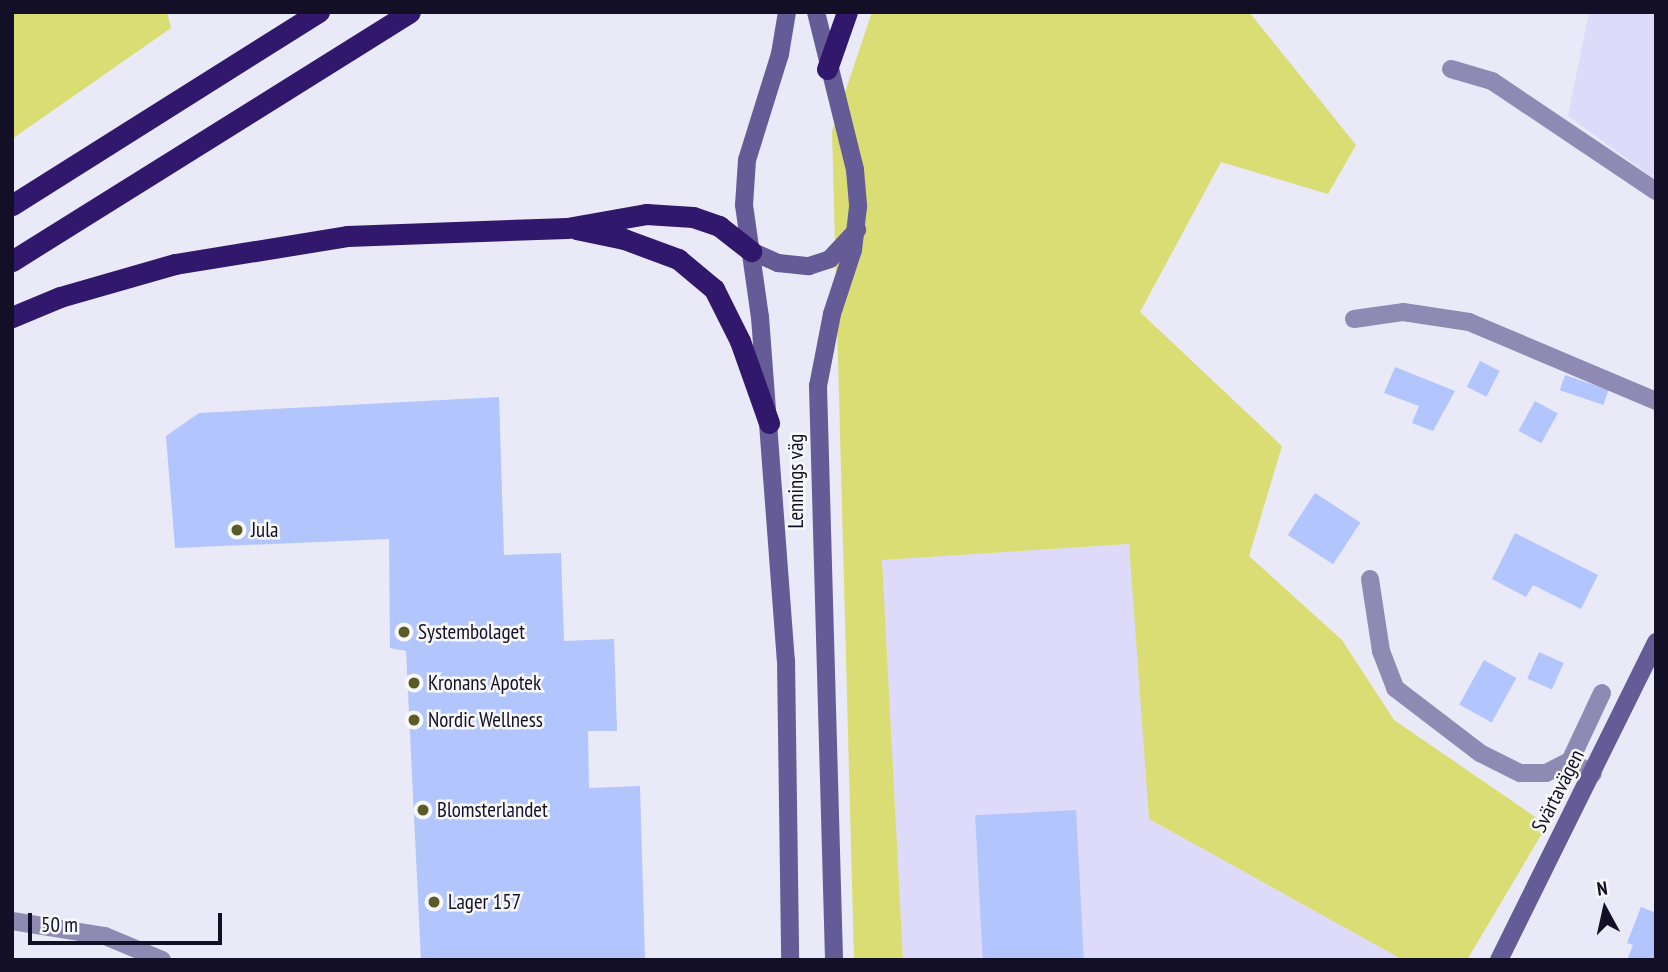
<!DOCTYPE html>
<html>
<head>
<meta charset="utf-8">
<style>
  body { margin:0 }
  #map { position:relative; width:1668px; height:972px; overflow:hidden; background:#eae9f7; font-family:"PT Sans Narrow",sans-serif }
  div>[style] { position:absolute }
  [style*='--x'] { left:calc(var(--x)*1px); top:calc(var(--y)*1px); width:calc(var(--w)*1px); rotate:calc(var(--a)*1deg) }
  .built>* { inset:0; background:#dedbfa }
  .green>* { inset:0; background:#dadd73 }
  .building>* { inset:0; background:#b3c5fd; transform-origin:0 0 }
  .minor>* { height:18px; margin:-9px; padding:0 9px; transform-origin:9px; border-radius:9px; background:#8f8ab3 }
  .secondary>* { height:18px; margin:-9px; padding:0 9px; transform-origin:9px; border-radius:9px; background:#655b96 }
  .motorway>* { height:21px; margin:-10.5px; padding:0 10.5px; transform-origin:10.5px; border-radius:10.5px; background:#32186c }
  .dots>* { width:19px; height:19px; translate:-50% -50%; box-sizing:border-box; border:4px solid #f8f8f8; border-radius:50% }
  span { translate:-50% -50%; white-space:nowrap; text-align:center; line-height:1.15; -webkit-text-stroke:5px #f8f8f8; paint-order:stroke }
  .street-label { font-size:21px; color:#130f27 }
  .poi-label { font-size:21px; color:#130f27 }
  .left { translate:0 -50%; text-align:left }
  .frame { position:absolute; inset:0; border:14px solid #130f27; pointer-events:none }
  .north { position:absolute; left:1570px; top:874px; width:70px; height:70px; -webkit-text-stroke:5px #f8f8f8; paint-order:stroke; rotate:352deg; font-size:19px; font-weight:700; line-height:28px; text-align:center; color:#130f27 }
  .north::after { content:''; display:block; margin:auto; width:24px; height:32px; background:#130f27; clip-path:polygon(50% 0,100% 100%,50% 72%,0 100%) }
  .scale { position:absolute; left:28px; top:913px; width:194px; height:32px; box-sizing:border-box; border:4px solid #130f27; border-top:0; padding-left:9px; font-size:21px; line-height:24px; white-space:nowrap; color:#130f27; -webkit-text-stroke:5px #f8f8f8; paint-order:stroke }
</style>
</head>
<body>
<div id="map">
  <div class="built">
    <i style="clip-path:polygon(1589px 12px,1656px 12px,1656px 180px,1568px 116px)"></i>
    <i style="clip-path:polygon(1130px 544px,1149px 819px,1403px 960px,903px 960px,881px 560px)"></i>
  </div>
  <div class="green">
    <i style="clip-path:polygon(12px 12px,167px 12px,171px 28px,12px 139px)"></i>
    <i style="clip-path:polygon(872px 12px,1249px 12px,1356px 145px,1328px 194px,1221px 162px,1140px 312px,1282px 446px,1249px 556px,1342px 640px,1394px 720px,1547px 825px,1467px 960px,1403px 960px,1149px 819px,1129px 544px,882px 560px,903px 960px,854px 960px,832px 131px)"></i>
  </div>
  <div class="building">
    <i style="left:1480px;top:361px;width:22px;height:29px;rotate:27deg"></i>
    <i style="clip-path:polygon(1395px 367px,1455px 391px,1433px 431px,1412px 423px,1419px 406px,1384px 393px)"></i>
    <i style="left:1565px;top:375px;width:46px;height:16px;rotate:19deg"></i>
    <i style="clip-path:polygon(499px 397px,504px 555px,561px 553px,564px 641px,614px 639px,617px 731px,588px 731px,589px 788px,640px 786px,645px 960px,421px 960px,406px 651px,390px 648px,389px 539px,175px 548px,166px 436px,199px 413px)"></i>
    <i style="left:1535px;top:401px;width:26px;height:34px;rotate:29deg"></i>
    <i style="left:1315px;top:493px;width:54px;height:50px;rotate:33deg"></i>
    <i style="clip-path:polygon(1515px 533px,1598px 575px,1581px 609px,1533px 585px,1526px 597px,1492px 579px)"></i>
    <i style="left:1539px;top:652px;width:27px;height:29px;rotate:24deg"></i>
    <i style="left:1484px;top:660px;width:37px;height:51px;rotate:29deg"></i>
    <i style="left:1076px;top:810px;width:150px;height:101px;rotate:87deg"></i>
    <i style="clip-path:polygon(1641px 907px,1656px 913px,1656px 960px,1627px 960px,1633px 945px,1627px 943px)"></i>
  </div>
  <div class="minor">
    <i style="--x:1451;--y:69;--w:43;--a:16.3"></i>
    <i style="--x:1492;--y:81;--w:197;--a:33.9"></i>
    <i style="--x:1354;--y:319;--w:49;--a:-8.1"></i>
    <i style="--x:1403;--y:312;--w:67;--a:8.6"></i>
    <i style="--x:1469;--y:322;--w:203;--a:22.9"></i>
    <i style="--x:1370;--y:579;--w:73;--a:81.3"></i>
    <i style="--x:1381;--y:651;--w:40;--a:69"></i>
    <i style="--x:1395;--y:688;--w:107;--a:37.4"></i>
    <i style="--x:1480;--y:753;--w:45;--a:26.6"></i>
    <i style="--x:1520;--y:773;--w:26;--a:0"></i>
    <i style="--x:1546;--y:773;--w:27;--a:-27"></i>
    <i style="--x:1570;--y:761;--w:26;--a:29"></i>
    <i style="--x:1570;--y:761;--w:75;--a:-64.8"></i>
    <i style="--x:12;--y:921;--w:94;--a:9.2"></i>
    <i style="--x:105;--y:936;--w:62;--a:22.8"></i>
  </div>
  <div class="secondary">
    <i style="--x:787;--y:12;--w:43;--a:99.5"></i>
    <i style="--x:780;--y:54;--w:111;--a:107.3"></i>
    <i style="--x:747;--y:160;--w:45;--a:93.8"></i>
    <i style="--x:744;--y:205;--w:113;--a:81.9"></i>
    <i style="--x:760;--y:317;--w:344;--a:85.7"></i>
    <i style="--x:786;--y:660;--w:300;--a:89.2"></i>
    <i style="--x:816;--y:12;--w:163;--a:76.1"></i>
    <i style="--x:855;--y:170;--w:37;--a:85"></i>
    <i style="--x:858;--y:207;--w:43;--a:96.6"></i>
    <i style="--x:853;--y:250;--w:67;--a:108.2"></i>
    <i style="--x:832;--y:314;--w:73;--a:101"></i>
    <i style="--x:818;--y:386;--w:574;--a:88.4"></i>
    <i style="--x:751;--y:251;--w:30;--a:24"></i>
    <i style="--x:778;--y:263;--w:31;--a:6"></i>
    <i style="--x:809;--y:266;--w:22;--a:-18"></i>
    <i style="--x:830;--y:259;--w:40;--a:-47"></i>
    <i style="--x:1499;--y:960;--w:355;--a:-63.7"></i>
  </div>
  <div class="motorway">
    <i style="--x:827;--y:69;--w:60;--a:-70.7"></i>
    <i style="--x:12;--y:205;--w:363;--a:-32.2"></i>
    <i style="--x:576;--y:229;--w:49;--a:11.8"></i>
    <i style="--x:624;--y:239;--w:58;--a:20.3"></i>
    <i style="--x:678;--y:259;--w:47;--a:39.8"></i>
    <i style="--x:714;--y:289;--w:58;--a:63.4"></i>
    <i style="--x:740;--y:341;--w:87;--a:70.5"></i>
    <i style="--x:12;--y:261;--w:469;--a:-32"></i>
    <i style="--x:12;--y:317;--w:52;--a:-22.6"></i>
    <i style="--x:60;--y:297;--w:120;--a:-16"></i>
    <i style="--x:175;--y:264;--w:174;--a:-9.2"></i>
    <i style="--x:347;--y:236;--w:220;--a:-2.1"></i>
    <i style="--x:567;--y:228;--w:80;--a:-10"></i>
    <i style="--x:646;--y:214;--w:47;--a:3.7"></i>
    <i style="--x:693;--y:217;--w:28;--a:19"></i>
    <i style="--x:719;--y:226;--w:41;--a:38"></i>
  </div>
  <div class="dots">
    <i style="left:237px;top:530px;background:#5a5b28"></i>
    <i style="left:404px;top:632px;background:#5a5b28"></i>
    <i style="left:414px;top:683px;background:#5a5b28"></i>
    <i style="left:414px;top:720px;background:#5a5b28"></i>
    <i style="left:423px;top:810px;background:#5a5b28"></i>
    <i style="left:434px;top:902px;background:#5a5b28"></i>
  </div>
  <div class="street-label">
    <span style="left:796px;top:481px;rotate:-90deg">Lennings väg</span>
    <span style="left:1558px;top:791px;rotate:-63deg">Svärtavägen</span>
  </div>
  <div class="poi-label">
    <span class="left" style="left:251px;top:530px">Jula</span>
    <span class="left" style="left:418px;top:632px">Systembolaget</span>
    <span class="left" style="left:428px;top:683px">Kronans Apotek</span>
    <span class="left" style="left:428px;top:720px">Nordic Wellness</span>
    <span class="left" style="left:437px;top:810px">Blomsterlandet</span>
    <span class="left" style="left:448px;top:902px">Lager 157</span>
  </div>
  <div class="frame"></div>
  <div class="north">N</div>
  <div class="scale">50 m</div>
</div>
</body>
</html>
